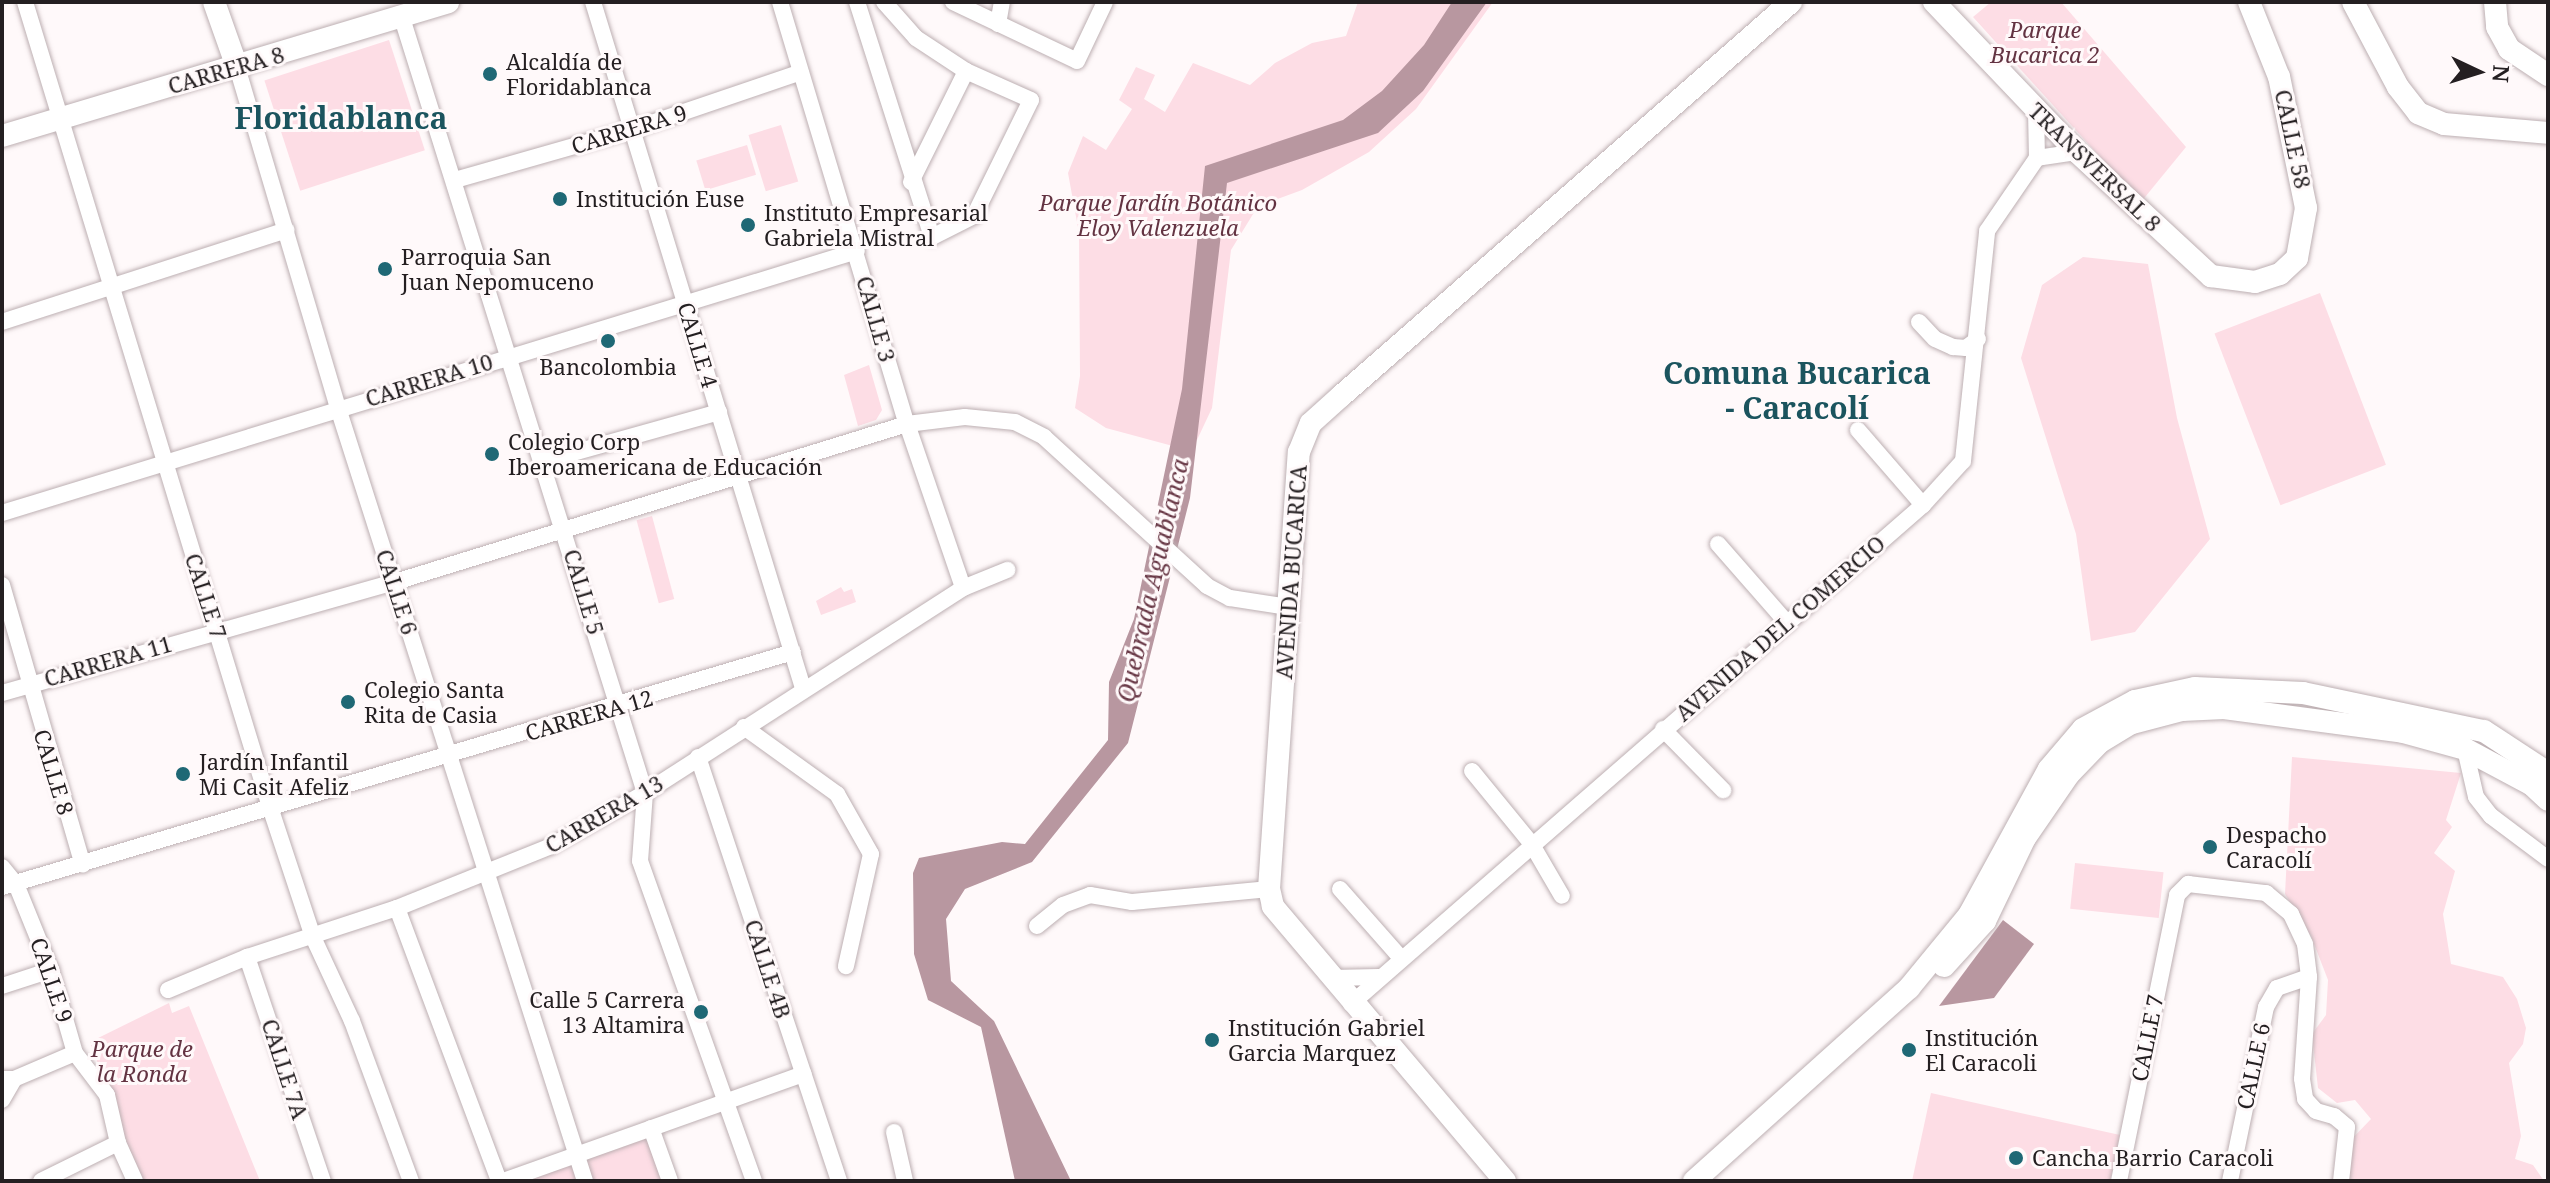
<!DOCTYPE html>
<html>
<head>
<meta charset="utf-8">
<style>
  body { margin:0 }
  #map { position:relative; width:2550px; height:1183px; overflow:hidden; background:#fff9fa; font-family:"Noto Serif",serif }
  div>[style] { position:absolute }
  [style*='--x'] { left:calc(var(--x)*1px); top:calc(var(--y)*1px); width:calc(var(--w)*1px); rotate:calc(var(--a)*1deg) }
  .green>* { inset:0; background:#fddde5; transform-origin:0 0 }
  .water>* { inset:0; background:#b897a0 }
  .roads { filter:drop-shadow(0 0 2px #bdafb2) drop-shadow(0 0 2px #bdafb2) }
  .minor>* { height:16px; margin:-8px; padding:0 8px; transform-origin:8px; border-radius:8px; background:#fff }
  .secondary>* { height:22px; margin:-11px; padding:0 11px; transform-origin:11px; border-radius:11px; background:#fff }
  .dots>* { width:22px; height:22px; translate:-50% -50%; box-sizing:border-box; border:4px solid #fff9fa; border-radius:50% }
  span { translate:-50% -50%; white-space:nowrap; text-align:center; line-height:1.15; -webkit-text-stroke:6px #fff9fa; paint-order:stroke }
  .park-label { font-size:22px; color:#633342; font-style:italic }
  .poi-label { font-size:22px; color:#241f21 }
  .left { translate:0 -50%; text-align:left }
  .right { translate:-100% -50%; text-align:right }
  .street-label { font-size:22px; color:#241f21 }
  .water-label { font-size:24px; color:#693947; font-style:italic }
  .district-label { font-size:30px; color:#1b545e; font-weight:700 }
  .frame { position:absolute; inset:0; border:4px solid #241f21; pointer-events:none }
  .north { position:absolute; left:2438px; top:32px; width:80px; height:80px; -webkit-text-stroke:6px #fff9fa; paint-order:stroke; rotate:94deg; font-size:22px; font-weight:700; line-height:32px; text-align:center; color:#241f21 }
  .north::after { content:''; display:block; margin:auto; width:28px; height:36px; background:#241f21; clip-path:polygon(50% 0,100% 100%,50% 72%,0 100%) }
</style>
</head>
<body>
<div id="map">
  <div class="green">
    <i style="clip-path:polygon(1358px 2px,1493px 2px,1416px 109px,1369px 152px,1302px 190px,1258px 206px,1231px 250px,1212px 408px,1197px 440px,1184px 449px,1106px 428px,1075px 408px,1080px 376px,1079px 233px,1068px 173px,1083px 136px,1106px 150px,1132px 109px,1119px 100px,1136px 67px,1155px 75px,1144px 99px,1165px 112px,1193px 63px,1250px 85px,1275px 63px,1312px 43px,1346px 36px)"></i>
    <i style="clip-path:polygon(1991px 2px,2061px 2px,2186px 147px,2141px 202px,1973px 17px)"></i>
    <i style="left:389px;top:40px;width:116px;height:131px;rotate:72deg"></i>
    <i style="left:781px;top:125px;width:59px;height:34px;rotate:73deg"></i>
    <i style="left:747px;top:145px;width:31px;height:53px;rotate:73deg"></i>
    <i style="clip-path:polygon(2083px 257px,2148px 264px,2177px 418px,2210px 539px,2135px 632px,2091px 641px,2076px 534px,2021px 358px,2042px 285px)"></i>
    <i style="left:2320px;top:293px;width:184px;height:113px;rotate:69deg"></i>
    <i style="clip-path:polygon(869px 365px,882px 410px,876px 420px,858px 426px,844px 375px)"></i>
    <i style="left:652px;top:516px;width:86px;height:16px;rotate:75deg"></i>
    <i style="clip-path:polygon(841px 587px,844px 592px,852px 589px,856px 602px,821px 615px,816px 601px)"></i>
    <i style="clip-path:polygon(2292px 757px,2461px 773px,2446px 820px,2452px 827px,2434px 853px,2455px 871px,2443px 914px,2451px 964px,2503px 977px,2517px 999px,2526px 1028px,2523px 1044px,2509px 1063px,2521px 1136px,2515px 1159px,2533px 1165px,2544px 1181px,2341px 1181px,2347px 1144px,2371px 1119px,2355px 1100px,2337px 1103px,2318px 1088px,2312px 1034px,2326px 1015px,2328px 980px,2311px 936px,2285px 894px)"></i>
    <i style="left:2075px;top:863px;width:89px;height:46px;rotate:6deg"></i>
    <i style="clip-path:polygon(169px 1003px,172px 1013px,189px 1006px,260px 1181px,141px 1181px,90px 1042px)"></i>
    <i style="clip-path:polygon(1931px 1093px,2120px 1135px,2110px 1181px,1912px 1181px)"></i>
    <i style="clip-path:polygon(651px 1128px,670px 1181px,503px 1181px)"></i>
  </div>
  <div class="water">
    <i style="clip-path:polygon(1452px 2px,1487px 2px,1423px 91px,1378px 133px,1227px 183px,1190px 498px,1128px 743px,1032px 862px,965px 889px,946px 919px,951px 981px,994px 1021px,1071px 1181px,1015px 1181px,981px 1027px,928px 1000px,914px 954px,913px 873px,919px 858px,1002px 842px,1025px 844px,1108px 740px,1109px 682px,1134px 619px,1182px 389px,1205px 166px,1343px 120px,1382px 91px,1424px 45px)"></i>
    <i style="clip-path:polygon(2003px 920px,2034px 944px,1994px 998px,1939px 1006px)"></i>
  </div>
  <div class="roads">
    <div class="minor">
      <i style="--x:25;--y:2;--w:845;--a:73.07"></i>
      <i style="--x:271;--y:810;--w:134;--a:71.7"></i>
      <i style="--x:313;--y:937;--w:93;--a:65.1"></i>
      <i style="--x:352;--y:1021;--w:171;--a:69.8"></i>
      <i style="--x:593;--y:2;--w:717;--a:72.98"></i>
      <i style="--x:780;--y:2;--w:441;--a:73.3"></i>
      <i style="--x:907;--y:424;--w:173;--a:71.1"></i>
      <i style="--x:857;--y:2;--w:247;--a:72.3"></i>
      <i style="--x:932;--y:237;--w:47;--a:-26.6"></i>
      <i style="--x:974;--y:216;--w:129;--a:-63.8"></i>
      <i style="--x:1031;--y:100;--w:71;--a:-156"></i>
      <i style="--x:966;--y:71;--w:60;--a:-146.6"></i>
      <i style="--x:916;--y:38;--w:48;--a:-131.6"></i>
      <i style="--x:953;--y:2;--w:137;--a:25.4"></i>
      <i style="--x:1077;--y:61;--w:65;--a:-64.6"></i>
      <i style="--x:402;--y:18;--w:812;--a:72.59"></i>
      <i style="--x:645;--y:793;--w:68;--a:94.2"></i>
      <i style="--x:640;--y:861;--w:340;--a:70.4"></i>
      <i style="--x:998;--y:24;--w:22;--a:-80"></i>
      <i style="--x:237;--y:67;--w:356;--a:73.5"></i>
      <i style="--x:338;--y:408;--w:812;--a:72.28"></i>
      <i style="--x:2037;--y:158;--w:40;--a:-8.5"></i>
      <i style="--x:455;--y:180;--w:186;--a:-15.9"></i>
      <i style="--x:634;--y:129;--w:176;--a:-18.8"></i>
      <i style="--x:911;--y:182;--w:124;--a:-63.6"></i>
      <i style="--x:2;--y:322;--w:299;--a:-17.9"></i>
      <i style="--x:1919;--y:322;--w:23;--a:47"></i>
      <i style="--x:1935;--y:339;--w:20;--a:24"></i>
      <i style="--x:1953;--y:347;--w:13;--a:4"></i>
      <i style="--x:1966;--y:348;--w:15;--a:-37"></i>
      <i style="--x:1858;--y:430;--w:99;--a:49.1"></i>
      <i style="--x:544;--y:461;--w:182;--a:-15.6"></i>
      <i style="--x:2;--y:513;--w:894;--a:-17.04"></i>
      <i style="--x:1718;--y:544;--w:106;--a:48.8"></i>
      <i style="--x:2;--y:585;--w:291;--a:73.9"></i>
      <i style="--x:2;--y:693;--w:408;--a:-15.8"></i>
      <i style="--x:395;--y:582;--w:536;--a:-17.15"></i>
      <i style="--x:907;--y:424;--w:58;--a:-6.9"></i>
      <i style="--x:965;--y:417;--w:50;--a:5.7"></i>
      <i style="--x:1015;--y:422;--w:33;--a:27"></i>
      <i style="--x:1044;--y:437;--w:221;--a:42.4"></i>
      <i style="--x:1207;--y:586;--w:26;--a:28"></i>
      <i style="--x:1230;--y:598;--w:59;--a:8.8"></i>
      <i style="--x:744;--y:727;--w:115;--a:35.8"></i>
      <i style="--x:837;--y:794;--w:69;--a:60.5"></i>
      <i style="--x:871;--y:854;--w:115;--a:102.6"></i>
      <i style="--x:1663;--y:729;--w:86;--a:45.5"></i>
      <i style="--x:2465;--y:749;--w:49;--a:77.1"></i>
      <i style="--x:2476;--y:797;--w:24;--a:52"></i>
      <i style="--x:2491;--y:816;--w:71;--a:37"></i>
      <i style="--x:698;--y:757;--w:447;--a:71.6"></i>
      <i style="--x:1472;--y:771;--w:93;--a:50.7"></i>
      <i style="--x:1531;--y:843;--w:61;--a:59.7"></i>
      <i style="--x:2;--y:867;--w:22;--a:51"></i>
      <i style="--x:16;--y:884;--w:93;--a:67.9"></i>
      <i style="--x:51;--y:970;--w:86;--a:73.9"></i>
      <i style="--x:75;--y:1053;--w:53;--a:52.7"></i>
      <i style="--x:107;--y:1095;--w:49;--a:77.1"></i>
      <i style="--x:118;--y:1143;--w:42;--a:65.9"></i>
      <i style="--x:2;--y:887;--w:825;--a:-16.55"></i>
      <i style="--x:1340;--y:889;--w:91;--a:48.6"></i>
      <i style="--x:397;--y:908;--w:291;--a:69.5"></i>
      <i style="--x:1037;--y:926;--w:33;--a:-39"></i>
      <i style="--x:1063;--y:905;--w:29;--a:-20"></i>
      <i style="--x:1090;--y:895;--w:43;--a:9.5"></i>
      <i style="--x:1132;--y:902;--w:138;--a:-5.4"></i>
      <i style="--x:247;--y:957;--w:237;--a:71.3"></i>
      <i style="--x:1331;--y:978;--w:48;--a:-1.2"></i>
      <i style="--x:2;--y:986;--w:52;--a:-18.1"></i>
      <i style="--x:168;--y:990;--w:86;--a:-22.7"></i>
      <i style="--x:247;--y:957;--w:158;--a:-18.1"></i>
      <i style="--x:397;--y:908;--w:166;--a:-21.9"></i>
      <i style="--x:551;--y:846;--w:108;--a:-29.4"></i>
      <i style="--x:645;--y:793;--w:378;--a:-32.8"></i>
      <i style="--x:963;--y:588;--w:48;--a:-22.2"></i>
      <i style="--x:1351;--y:1004;--w:759;--a:-41.1"></i>
      <i style="--x:1923;--y:505;--w:59;--a:-47.7"></i>
      <i style="--x:1963;--y:461;--w:231;--a:-84"></i>
      <i style="--x:1987;--y:231;--w:88;--a:-55.6"></i>
      <i style="--x:2037;--y:158;--w:46;--a:-91.2"></i>
      <i style="--x:2;--y:1079;--w:12;--a:0"></i>
      <i style="--x:14;--y:1079;--w:66;--a:-23.1"></i>
      <i style="--x:2;--y:1100;--w:24;--a:-60"></i>
      <i style="--x:651;--y:1128;--w:56;--a:70.3"></i>
      <i style="--x:894;--y:1132;--w:50;--a:77.3"></i>
      <i style="--x:41;--y:1181;--w:86;--a:-26.3"></i>
      <i style="--x:503;--y:1181;--w:319;--a:-19.6"></i>
      <i style="--x:2119;--y:1181;--w:292;--a:-78.5"></i>
      <i style="--x:2177;--y:895;--w:16;--a:-45"></i>
      <i style="--x:2188;--y:884;--w:79;--a:6.6"></i>
      <i style="--x:2266;--y:893;--w:33;--a:40"></i>
      <i style="--x:2291;--y:914;--w:33;--a:65"></i>
      <i style="--x:2305;--y:944;--w:33;--a:83"></i>
      <i style="--x:2309;--y:977;--w:102;--a:93.9"></i>
      <i style="--x:2302;--y:1079;--w:20;--a:81"></i>
      <i style="--x:2305;--y:1099;--w:16;--a:47"></i>
      <i style="--x:2316;--y:1111;--w:19;--a:16"></i>
      <i style="--x:2334;--y:1116;--w:17;--a:40"></i>
      <i style="--x:2347;--y:1127;--w:54;--a:96.3"></i>
      <i style="--x:2230;--y:1181;--w:178;--a:-78.3"></i>
      <i style="--x:2266;--y:1007;--w:22;--a:-60"></i>
      <i style="--x:2277;--y:988;--w:34;--a:-19"></i>
    </div>
    <div class="secondary">
      <i style="--x:214;--y:2;--w:69;--a:70.5"></i>
      <i style="--x:1934;--y:2;--w:207;--a:46.4"></i>
      <i style="--x:2077;--y:152;--w:183;--a:42.8"></i>
      <i style="--x:2211;--y:276;--w:44;--a:7.8"></i>
      <i style="--x:2255;--y:282;--w:26;--a:-18"></i>
      <i style="--x:2280;--y:274;--w:23;--a:-43"></i>
      <i style="--x:2297;--y:258;--w:51;--a:-79.8"></i>
      <i style="--x:2306;--y:208;--w:134;--a:-101.6"></i>
      <i style="--x:2279;--y:77;--w:81;--a:-111.8"></i>
      <i style="--x:2353;--y:2;--w:96;--a:62.1"></i>
      <i style="--x:2398;--y:87;--w:33;--a:52"></i>
      <i style="--x:2418;--y:113;--w:28;--a:23"></i>
      <i style="--x:2444;--y:124;--w:104;--a:4.9"></i>
      <i style="--x:2495;--y:2;--w:25;--a:85"></i>
      <i style="--x:2497;--y:27;--w:25;--a:61"></i>
      <i style="--x:2509;--y:49;--w:47;--a:33.7"></i>
      <i style="--x:2;--y:136;--w:466;--a:-16.7"></i>
      <i style="--x:1944;--y:966;--w:61;--a:-47.7"></i>
      <i style="--x:1985;--y:921;--w:92;--a:-64.3"></i>
      <i style="--x:2025;--y:838;--w:78;--a:-55.5"></i>
      <i style="--x:2069;--y:774;--w:45;--a:-45.9"></i>
      <i style="--x:2100;--y:742;--w:37;--a:-31"></i>
      <i style="--x:2132;--y:723;--w:52;--a:-14.6"></i>
      <i style="--x:2182;--y:710;--w:42;--a:-2.7"></i>
      <i style="--x:2224;--y:708;--w:181;--a:7.6"></i>
      <i style="--x:2403;--y:732;--w:64;--a:15.3"></i>
      <i style="--x:2465;--y:749;--w:76;--a:28.2"></i>
      <i style="--x:2532;--y:785;--w:22;--a:43"></i>
      <i style="--x:1505;--y:1181;--w:360;--a:-130.2"></i>
      <i style="--x:1273;--y:906;--w:17;--a:-103"></i>
      <i style="--x:1269;--y:889;--w:438;--a:-86.1"></i>
      <i style="--x:1299;--y:452;--w:31;--a:-68"></i>
      <i style="--x:1311;--y:423;--w:40;--a:-42"></i>
      <i style="--x:1341;--y:396;--w:598;--a:-41.2"></i>
      <i style="--x:1694;--y:1181;--w:289;--a:-41.9"></i>
      <i style="--x:1909;--y:988;--w:94;--a:-50.6"></i>
      <i style="--x:1969;--y:915;--w:166;--a:-61.3"></i>
      <i style="--x:2049;--y:769;--w:52;--a:-49.6"></i>
      <i style="--x:2083;--y:729;--w:59;--a:-28.3"></i>
      <i style="--x:2135;--y:701;--w:61;--a:-12.2"></i>
      <i style="--x:2195;--y:688;--w:108;--a:2.7"></i>
      <i style="--x:2303;--y:693;--w:185;--a:11.9"></i>
      <i style="--x:2484;--y:731;--w:77;--a:33.3"></i>
    </div>
  </div>
  <div class="dots">
    <i style="left:490px;top:74px;background:#1f6875"></i>
    <i style="left:560px;top:199px;background:#1f6875"></i>
    <i style="left:748px;top:225px;background:#1f6875"></i>
    <i style="left:385px;top:269px;background:#1f6875"></i>
    <i style="left:608px;top:341px;background:#1f6875"></i>
    <i style="left:492px;top:454px;background:#1f6875"></i>
    <i style="left:348px;top:702px;background:#1f6875"></i>
    <i style="left:183px;top:774px;background:#1f6875"></i>
    <i style="left:2210px;top:847px;background:#1f6875"></i>
    <i style="left:701px;top:1012px;background:#1f6875"></i>
    <i style="left:1212px;top:1040px;background:#1f6875"></i>
    <i style="left:1909px;top:1050px;background:#1f6875"></i>
    <i style="left:2016px;top:1158px;background:#1f6875"></i>
  </div>
  <div class="park-label">
    <span style="left:2045px;top:42px">Parque<br>Bucarica 2</span>
    <span style="left:1158px;top:215px">Parque Jardín Botánico<br>Eloy Valenzuela</span>
    <span style="left:142px;top:1061px">Parque de<br>la Ronda</span>
  </div>
  <div class="poi-label">
    <span class="left" style="left:506px;top:74px">Alcaldía de<br>Floridablanca</span>
    <span class="left" style="left:576px;top:199px">Institución Euse</span>
    <span class="left" style="left:764px;top:225px">Instituto Empresarial<br>Gabriela Mistral</span>
    <span class="left" style="left:401px;top:269px">Parroquia San<br>Juan Nepomuceno</span>
    <span style="left:608px;top:367px">Bancolombia</span>
    <span class="left" style="left:508px;top:454px">Colegio Corp<br>Iberoamericana de Educación</span>
    <span class="left" style="left:364px;top:702px">Colegio Santa<br>Rita de Casia</span>
    <span class="left" style="left:199px;top:774px">Jardín Infantil<br>Mi Casit Afeliz</span>
    <span class="left" style="left:2226px;top:847px">Despacho<br>Caracolí</span>
    <span class="right" style="left:685px;top:1012px">Calle 5 Carrera<br>13 Altamira</span>
    <span class="left" style="left:1228px;top:1040px">Institución Gabriel<br>Garcia Marquez</span>
    <span class="left" style="left:1925px;top:1050px">Institución<br>El Caracoli</span>
    <span class="left" style="left:2032px;top:1158px">Cancha Barrio Caracoli</span>
  </div>
  <div class="street-label">
    <span style="left:226px;top:70px;rotate:-16deg">CARRERA 8</span>
    <span style="left:629px;top:129px;rotate:-17deg">CARRERA 9</span>
    <span style="left:2293px;top:139px;rotate:78deg">CALLE 58</span>
    <span style="left:2095px;top:167px;rotate:44deg">TRANSVERSAL 8</span>
    <span style="left:876px;top:319px;rotate:74deg">CALLE 3</span>
    <span style="left:698px;top:345px;rotate:73deg">CALLE 4</span>
    <span style="left:429px;top:380px;rotate:-17deg">CARRERA 10</span>
    <span style="left:1291px;top:572px;rotate:-86deg">AVENIDA BUCARICA</span>
    <span style="left:397px;top:592px;rotate:72deg">CALLE 6</span>
    <span style="left:584px;top:592px;rotate:73deg">CALLE 5</span>
    <span style="left:206px;top:596px;rotate:72deg">CALLE 7</span>
    <span style="left:1780px;top:628px;rotate:-41deg">AVENIDA DEL COMERCIO</span>
    <span style="left:108px;top:661px;rotate:-16deg">CARRERA 11</span>
    <span style="left:589px;top:715px;rotate:-16deg">CARRERA 12</span>
    <span style="left:54px;top:772px;rotate:73deg">CALLE 8</span>
    <span style="left:604px;top:814px;rotate:-30deg">CARRERA 13</span>
    <span style="left:768px;top:969px;rotate:72deg">CALLE 4B</span>
    <span style="left:52px;top:980px;rotate:71deg">CALLE 9</span>
    <span style="left:2147px;top:1038px;rotate:-79deg">CALLE 7</span>
    <span style="left:2253px;top:1066px;rotate:-78deg">CALLE 6</span>
    <span style="left:285px;top:1069px;rotate:72deg">CALLE 7A</span>
  </div>
  <div class="water-label">
    <span style="left:1152px;top:580px;rotate:-77deg">Quebrada Aguablanca</span>
  </div>
  <div class="district-label">
    <span style="left:341px;top:118px">Floridablanca</span>
    <span style="left:1797px;top:390px">Comuna Bucarica<br>- Caracolí</span>
  </div>
  <div class="frame"></div>
  <div class="north">N</div>
</div>
</body>
</html>
